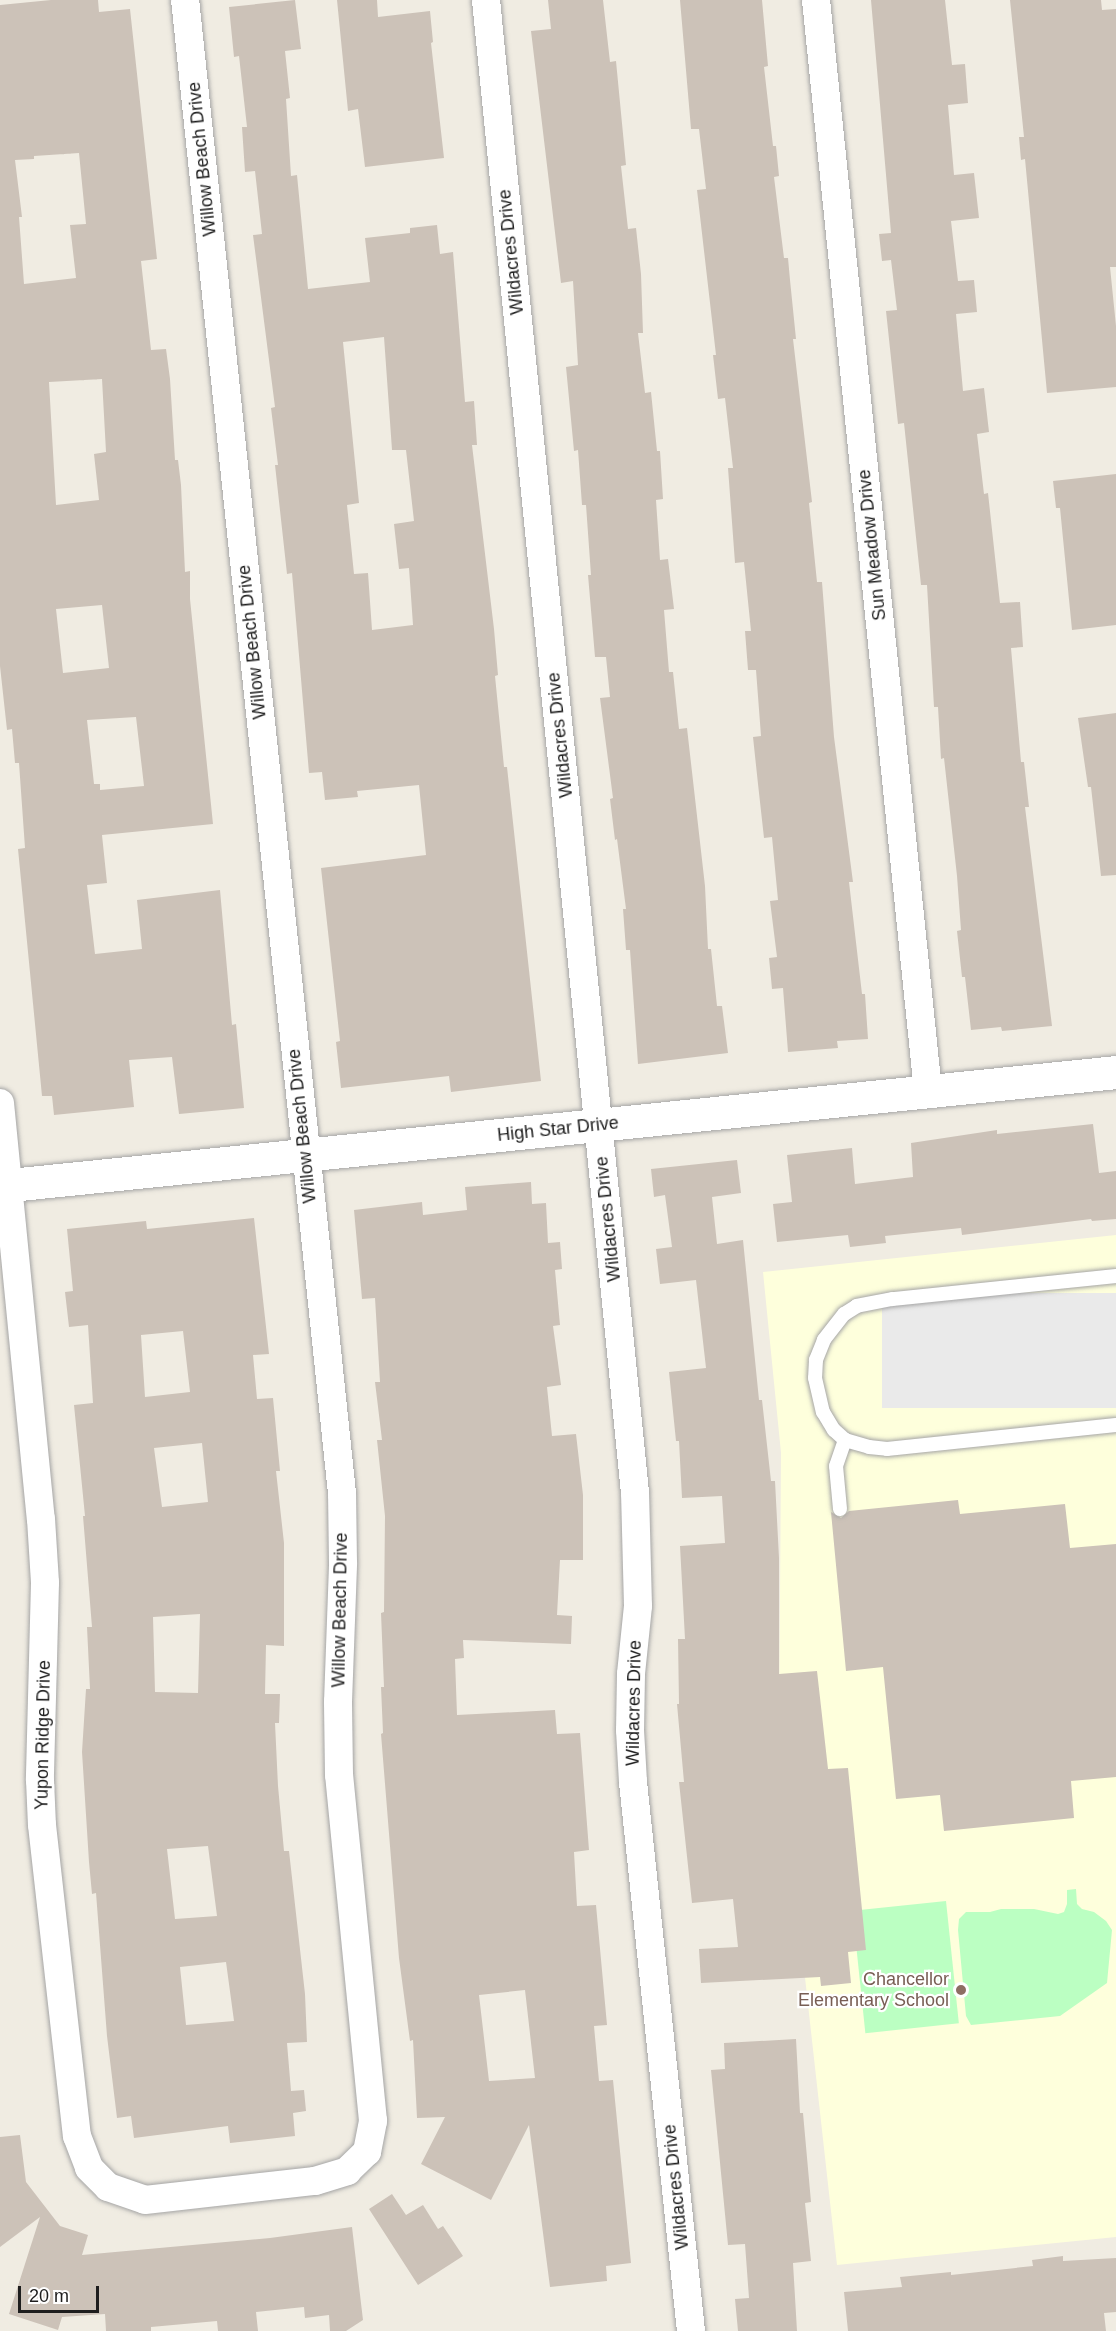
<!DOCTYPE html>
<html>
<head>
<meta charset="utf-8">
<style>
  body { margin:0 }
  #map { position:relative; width:1116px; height:2331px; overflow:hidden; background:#f0ece2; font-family:Arial,sans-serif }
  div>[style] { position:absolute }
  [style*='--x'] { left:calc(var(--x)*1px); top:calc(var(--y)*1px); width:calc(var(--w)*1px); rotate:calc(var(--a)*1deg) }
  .education>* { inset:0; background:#feffdc }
  .park>* { inset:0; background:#bbffc2; transform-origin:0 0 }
  .parking>* { inset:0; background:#eaeaea; transform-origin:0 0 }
  .building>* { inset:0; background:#ccc2b8 }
  .roads { filter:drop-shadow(0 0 2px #a5a5a5) drop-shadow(0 0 2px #a5a5a5) }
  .service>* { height:14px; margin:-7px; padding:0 7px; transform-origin:7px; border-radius:7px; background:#fff }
  .minor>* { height:28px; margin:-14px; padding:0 14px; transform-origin:14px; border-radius:14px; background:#fff }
  .tertiary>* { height:33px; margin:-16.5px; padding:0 16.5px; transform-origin:16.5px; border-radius:16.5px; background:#fff }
  .dots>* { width:16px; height:16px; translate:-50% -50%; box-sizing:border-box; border:3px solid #fff; border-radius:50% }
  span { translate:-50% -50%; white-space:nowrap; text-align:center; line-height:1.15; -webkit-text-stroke:4.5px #fff; paint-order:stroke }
  .street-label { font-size:18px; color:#1e1e1e }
  .education-label { font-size:18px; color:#785e54 }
  .right { translate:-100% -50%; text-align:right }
  .scale { position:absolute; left:18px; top:2286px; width:81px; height:27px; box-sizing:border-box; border:3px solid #1e1e1e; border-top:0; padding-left:8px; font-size:18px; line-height:21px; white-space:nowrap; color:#1e1e1e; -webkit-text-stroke:4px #fff; paint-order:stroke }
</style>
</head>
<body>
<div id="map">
  <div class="education">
    <i style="clip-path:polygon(1116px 1235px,1116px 2237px,837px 2265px,779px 1744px,781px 1453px,763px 1272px)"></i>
  </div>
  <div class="park">
    <i style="clip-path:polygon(1076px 1889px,1077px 1904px,1082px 1909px,1094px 1912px,1106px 1921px,1112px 1930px,1107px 1983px,1060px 2016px,971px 2025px,966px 2016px,958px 1930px,959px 1919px,966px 1912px,990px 1912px,1001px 1909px,1034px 1909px,1058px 1914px,1064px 1912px,1067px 1904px,1067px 1890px)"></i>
    <i style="left:946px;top:1901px;width:123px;height:94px;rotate:84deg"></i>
  </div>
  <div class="parking">
    <i style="left:1116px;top:1293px;width:115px;height:234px;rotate:90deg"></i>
  </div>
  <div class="building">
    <i style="clip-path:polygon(evenodd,51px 0,98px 0,99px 12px,130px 9px,157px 259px,141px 261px,151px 350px,166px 349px,170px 379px,175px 460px,178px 460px,181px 485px,185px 572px,190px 571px,190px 599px,213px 824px,102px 835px,107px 883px,87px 885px,95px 954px,142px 949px,137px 900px,220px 890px,232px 1025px,236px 1024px,244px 1108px,179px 1114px,172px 1057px,129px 1060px,134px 1107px,54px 1115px,52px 1096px,42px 1096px,18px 849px,25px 848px,19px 763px,15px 763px,12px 729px,7px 730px,0 666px,0 5px,51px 0,79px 153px,86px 224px,70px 225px,76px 278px,24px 284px,19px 217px,22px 217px,15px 160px,34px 159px,34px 156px,79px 153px,51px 0,102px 379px,106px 452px,94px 454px,99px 500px,56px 505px,49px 382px,102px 379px,51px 0,102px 605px,109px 668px,63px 673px,56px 609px,102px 605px,51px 0,136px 717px,144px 786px,100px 790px,100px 784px,94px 784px,87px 720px,136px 717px)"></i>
    <i style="clip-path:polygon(evenodd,295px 0,301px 49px,285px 51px,290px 98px,286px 99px,291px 176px,297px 175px,308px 289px,370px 282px,365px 238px,410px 233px,410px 228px,437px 225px,440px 254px,453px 252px,465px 402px,474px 401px,477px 445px,472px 445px,494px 629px,498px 675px,495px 676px,504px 767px,507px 767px,541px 1081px,451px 1092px,449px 1076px,341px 1088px,336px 1042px,340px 1041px,321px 868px,426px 855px,419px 785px,357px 791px,358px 797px,325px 800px,322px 772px,309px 773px,292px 573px,287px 574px,275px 465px,278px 465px,271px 408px,275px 407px,253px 235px,262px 234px,255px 171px,245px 172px,242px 127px,247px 127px,239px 56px,234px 57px,229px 7px,295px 0,384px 337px,392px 450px,406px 450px,414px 521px,394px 524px,399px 569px,409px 568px,413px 625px,372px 630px,368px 573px,354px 574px,347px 505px,359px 503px,343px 342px,384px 337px)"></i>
    <i style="clip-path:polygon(337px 0,377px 0,378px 17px,430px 11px,433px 42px,431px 43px,444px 158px,365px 167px,358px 109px,348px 111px)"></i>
    <i style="clip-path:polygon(548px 0,603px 0,610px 62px,616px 61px,626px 165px,621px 166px,628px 229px,636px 228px,641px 274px,643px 333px,638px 333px,645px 393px,651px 392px,657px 451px,660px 451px,663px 499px,656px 500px,660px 560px,668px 559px,674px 609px,664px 610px,669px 672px,673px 672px,679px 729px,687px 728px,705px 886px,708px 949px,711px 949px,717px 1006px,722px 1006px,728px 1053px,638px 1064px,630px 950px,626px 950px,623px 909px,626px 909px,617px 839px,615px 840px,610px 799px,613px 798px,600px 698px,610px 697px,606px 657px,595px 657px,588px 575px,591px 575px,586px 505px,582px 505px,578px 450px,574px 451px,566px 367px,578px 365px,573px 281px,561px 283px,531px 31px,551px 29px)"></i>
    <i style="clip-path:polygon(680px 0,762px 0,768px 66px,764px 67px,773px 146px,776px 146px,779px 176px,774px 177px,784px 258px,788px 258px,790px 280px,796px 339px,793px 339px,812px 502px,809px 503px,817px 582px,822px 582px,834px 737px,853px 882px,849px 882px,862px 994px,865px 994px,868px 1039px,837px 1041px,838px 1048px,788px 1052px,783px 988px,772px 989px,769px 958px,777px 957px,770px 901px,778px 900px,772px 837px,764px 838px,758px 784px,753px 737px,761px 736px,756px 670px,748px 670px,745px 631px,751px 631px,744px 562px,735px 563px,728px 468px,733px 468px,725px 398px,718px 399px,713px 355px,716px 355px,697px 190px,706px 189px,699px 129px,691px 129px)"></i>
    <i style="clip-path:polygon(871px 0,945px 0,952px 65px,965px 64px,968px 103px,948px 105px,954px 175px,974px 173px,979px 218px,951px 221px,958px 281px,974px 280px,977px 312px,956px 314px,963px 391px,984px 388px,989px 432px,977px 434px,984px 494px,988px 493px,1000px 603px,1020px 602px,1023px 647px,1011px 648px,1021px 762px,1024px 762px,1029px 807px,1025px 807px,1052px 1026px,1002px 1031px,1001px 1027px,971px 1030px,965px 977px,962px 977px,957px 931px,961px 930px,957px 876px,944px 758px,941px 759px,938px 707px,934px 707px,927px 585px,921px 585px,904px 423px,898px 424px,886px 311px,897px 310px,891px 260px,882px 261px,879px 234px,891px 233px)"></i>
    <i style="clip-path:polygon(1010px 0,1101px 0,1102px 10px,1116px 9px,1116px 267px,1110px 267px,1116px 326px,1116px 387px,1047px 393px,1025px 159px,1021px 160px,1019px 137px,1024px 137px)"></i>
    <i style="clip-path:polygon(1116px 474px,1116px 625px,1072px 630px,1060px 508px,1056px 508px,1053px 481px)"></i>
    <i style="clip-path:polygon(1116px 713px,1116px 875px,1101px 876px,1091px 787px,1088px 787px,1078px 718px)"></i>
    <i style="clip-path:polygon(1093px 1124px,1099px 1173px,1116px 1171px,1116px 1219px,1092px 1221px,1091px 1219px,962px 1235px,961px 1228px,885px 1236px,886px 1243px,850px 1247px,848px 1235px,777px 1242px,773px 1204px,792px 1202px,787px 1155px,852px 1148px,855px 1184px,913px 1177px,911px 1143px,997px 1130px,997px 1134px)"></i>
    <i style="clip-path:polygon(737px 1160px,741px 1193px,712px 1197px,717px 1244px,743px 1240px,759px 1400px,762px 1400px,771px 1481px,775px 1481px,779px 1558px,779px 1674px,817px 1671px,828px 1769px,848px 1768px,866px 1950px,848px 1952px,851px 1983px,821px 1986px,820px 1977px,701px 1983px,699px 1949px,738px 1947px,733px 1899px,692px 1903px,679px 1782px,684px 1782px,677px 1704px,679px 1704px,678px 1639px,685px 1639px,680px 1546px,725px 1543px,722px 1496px,682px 1498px,679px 1441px,676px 1441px,669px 1372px,706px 1368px,696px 1280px,660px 1284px,656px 1249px,672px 1247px,665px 1195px,654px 1197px,651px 1169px)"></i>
    <i style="clip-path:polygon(evenodd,531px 1182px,532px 1204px,546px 1203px,548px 1243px,560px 1242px,562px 1269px,555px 1270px,560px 1325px,553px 1326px,561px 1385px,547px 1387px,552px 1436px,576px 1434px,583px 1495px,583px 1560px,560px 1560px,557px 1615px,572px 1616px,571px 1644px,463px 1640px,464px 1658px,455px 1659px,457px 1715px,555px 1710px,557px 1734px,580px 1733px,589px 1850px,574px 1852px,577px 1906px,596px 1905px,607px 2025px,594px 2026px,599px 2081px,613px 2080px,631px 2263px,606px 2266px,607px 2281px,550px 2287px,529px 2125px,491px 2200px,421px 2164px,445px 2117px,417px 2118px,413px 2040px,410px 2041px,399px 1958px,381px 1734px,383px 1733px,381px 1687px,384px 1687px,381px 1613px,384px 1612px,385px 1516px,377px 1440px,382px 1440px,375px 1382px,380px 1382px,375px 1298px,362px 1299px,354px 1210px,422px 1202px,423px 1215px,467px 1210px,465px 1187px,531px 1182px,525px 1990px,535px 2078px,489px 2081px,479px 1995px,525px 1990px)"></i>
    <i style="clip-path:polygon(evenodd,254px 1218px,269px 1354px,253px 1355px,257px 1399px,273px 1398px,280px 1471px,276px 1471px,284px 1543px,284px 1646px,266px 1645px,265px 1694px,280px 1694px,279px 1723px,275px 1723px,278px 1786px,284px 1851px,289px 1851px,305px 1994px,307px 2042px,287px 2043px,291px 2091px,304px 2090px,306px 2111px,293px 2113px,295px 2136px,230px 2143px,228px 2126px,134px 2138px,131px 2116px,117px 2118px,107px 2036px,96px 1893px,92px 1894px,89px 1862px,82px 1752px,86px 1689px,90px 1689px,87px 1627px,92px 1627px,83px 1516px,85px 1516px,74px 1405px,93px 1403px,88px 1325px,69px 1327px,65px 1292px,73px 1291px,67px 1229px,146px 1221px,147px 1229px,254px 1218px,183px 1331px,190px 1392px,145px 1397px,141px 1335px,183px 1331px,254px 1218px,202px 1443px,208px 1502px,162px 1507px,154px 1448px,202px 1443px,254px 1218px,200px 1614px,198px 1693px,155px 1692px,153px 1617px,200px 1614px,254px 1218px,208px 1846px,217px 1916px,175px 1919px,167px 1849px,208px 1846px,254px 1218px,226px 1962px,234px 2021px,186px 2025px,180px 1967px,226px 1962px)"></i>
    <i style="clip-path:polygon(958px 1500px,960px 1514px,1065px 1504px,1070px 1548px,1116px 1544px,1116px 1777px,1071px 1781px,1074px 1818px,944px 1831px,940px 1795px,896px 1799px,883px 1667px,846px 1671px,831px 1512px,841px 1518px,849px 1511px)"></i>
    <i style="clip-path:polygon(796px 2039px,800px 2113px,803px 2113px,811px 2202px,805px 2203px,811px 2261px,793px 2263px,797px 2331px,738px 2331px,735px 2299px,749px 2298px,745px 2244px,728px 2245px,711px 2070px,725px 2069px,724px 2043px)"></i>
    <i style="clip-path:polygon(20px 2135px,26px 2182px,60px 2226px,88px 2235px,82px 2255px,270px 2238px,352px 2227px,363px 2320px,346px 2331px,330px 2331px,329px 2315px,305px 2318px,304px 2307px,256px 2312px,258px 2331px,218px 2331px,217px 2321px,151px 2327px,151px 2331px,106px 2331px,105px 2314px,62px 2317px,58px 2330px,9px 2314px,40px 2217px,0 2247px,0 2137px)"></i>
    <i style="clip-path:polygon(392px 2194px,406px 2215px,423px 2205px,438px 2229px,443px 2226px,463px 2256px,418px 2285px,369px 2209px)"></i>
    <i style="clip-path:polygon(1063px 2256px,1063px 2261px,1116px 2258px,1116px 2312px,1104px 2313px,1106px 2331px,848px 2331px,844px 2292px,902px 2287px,900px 2277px,951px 2272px,951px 2275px,1033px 2266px,1032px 2260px)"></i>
  </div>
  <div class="roads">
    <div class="service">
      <i style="--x:1116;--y:1276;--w:225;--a:174.1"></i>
      <i style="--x:892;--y:1299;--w:36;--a:169"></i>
      <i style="--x:857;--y:1306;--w:15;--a:148"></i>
      <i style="--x:844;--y:1314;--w:33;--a:128"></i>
      <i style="--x:824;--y:1340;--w:22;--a:112"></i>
      <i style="--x:816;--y:1360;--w:18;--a:93"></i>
      <i style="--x:815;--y:1378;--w:35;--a:77"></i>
      <i style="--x:823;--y:1412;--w:21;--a:59"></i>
      <i style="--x:834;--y:1430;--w:15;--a:42"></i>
      <i style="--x:845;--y:1440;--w:25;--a:16"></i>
      <i style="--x:869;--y:1447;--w:18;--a:6"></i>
      <i style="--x:887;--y:1449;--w:230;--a:-6"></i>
      <i style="--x:840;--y:1509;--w:43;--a:-95.3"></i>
      <i style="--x:836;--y:1466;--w:28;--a:-71"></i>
    </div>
    <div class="minor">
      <i style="--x:486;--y:0;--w:1499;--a:84.3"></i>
      <i style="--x:635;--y:1492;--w:114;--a:88.5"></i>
      <i style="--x:638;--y:1606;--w:68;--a:95.9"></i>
      <i style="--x:631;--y:1674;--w:56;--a:91"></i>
      <i style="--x:630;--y:1730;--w:52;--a:86.7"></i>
      <i style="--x:633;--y:1782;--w:552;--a:83.97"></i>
      <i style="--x:816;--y:0;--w:1097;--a:84.14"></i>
      <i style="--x:0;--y:1103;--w:418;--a:84.4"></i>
      <i style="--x:41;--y:1519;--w:64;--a:86.4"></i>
      <i style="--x:45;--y:1583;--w:197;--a:91.5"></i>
      <i style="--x:40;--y:1780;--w:45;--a:87.5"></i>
      <i style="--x:42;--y:1825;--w:313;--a:83.6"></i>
      <i style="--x:77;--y:2136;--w:34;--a:69"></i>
      <i style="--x:89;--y:2168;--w:27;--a:45"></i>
      <i style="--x:108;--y:2187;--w:39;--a:19"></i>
      <i style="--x:145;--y:2200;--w:171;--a:-6.4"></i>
      <i style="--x:315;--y:2181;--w:34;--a:-17"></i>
      <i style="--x:347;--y:2171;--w:28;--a:-44"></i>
      <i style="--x:367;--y:2152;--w:32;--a:-79"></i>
      <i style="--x:373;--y:2121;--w:348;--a:-95.6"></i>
      <i style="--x:339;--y:1775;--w:73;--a:-90.8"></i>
      <i style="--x:338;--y:1702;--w:139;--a:-87.9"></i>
      <i style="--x:343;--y:1563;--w:70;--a:-90.8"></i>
      <i style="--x:342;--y:1493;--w:1501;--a:-96"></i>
    </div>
    <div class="tertiary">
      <i style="--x:0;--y:1186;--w:1122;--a:-5.83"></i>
    </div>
  </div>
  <div class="dots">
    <i style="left:961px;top:1990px;background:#8d6e63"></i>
  </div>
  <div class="street-label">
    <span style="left:202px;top:159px;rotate:-96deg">Willow Beach Drive</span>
    <span style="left:511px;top:252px;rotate:-96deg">Wildacres Drive</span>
    <span style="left:872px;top:545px;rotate:-96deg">Sun Meadow Drive</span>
    <span style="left:252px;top:642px;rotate:-96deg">Willow Beach Drive</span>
    <span style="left:560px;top:735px;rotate:-96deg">Wildacres Drive</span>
    <span style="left:302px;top:1126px;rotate:-96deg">Willow Beach Drive</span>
    <span style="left:558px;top:1129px;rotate:-6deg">High Star Drive</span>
    <span style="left:608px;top:1219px;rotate:-96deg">Wildacres Drive</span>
    <span style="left:340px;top:1610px;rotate:-89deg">Willow Beach Drive</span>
    <span style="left:634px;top:1703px;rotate:-89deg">Wildacres Drive</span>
    <span style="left:43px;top:1735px;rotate:-89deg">Yupon Ridge Drive</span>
    <span style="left:676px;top:2187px;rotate:-96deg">Wildacres Drive</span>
  </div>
  <div class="education-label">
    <span class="right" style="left:949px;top:1990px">Chancellor<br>Elementary School</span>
  </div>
  <div class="scale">20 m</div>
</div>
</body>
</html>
